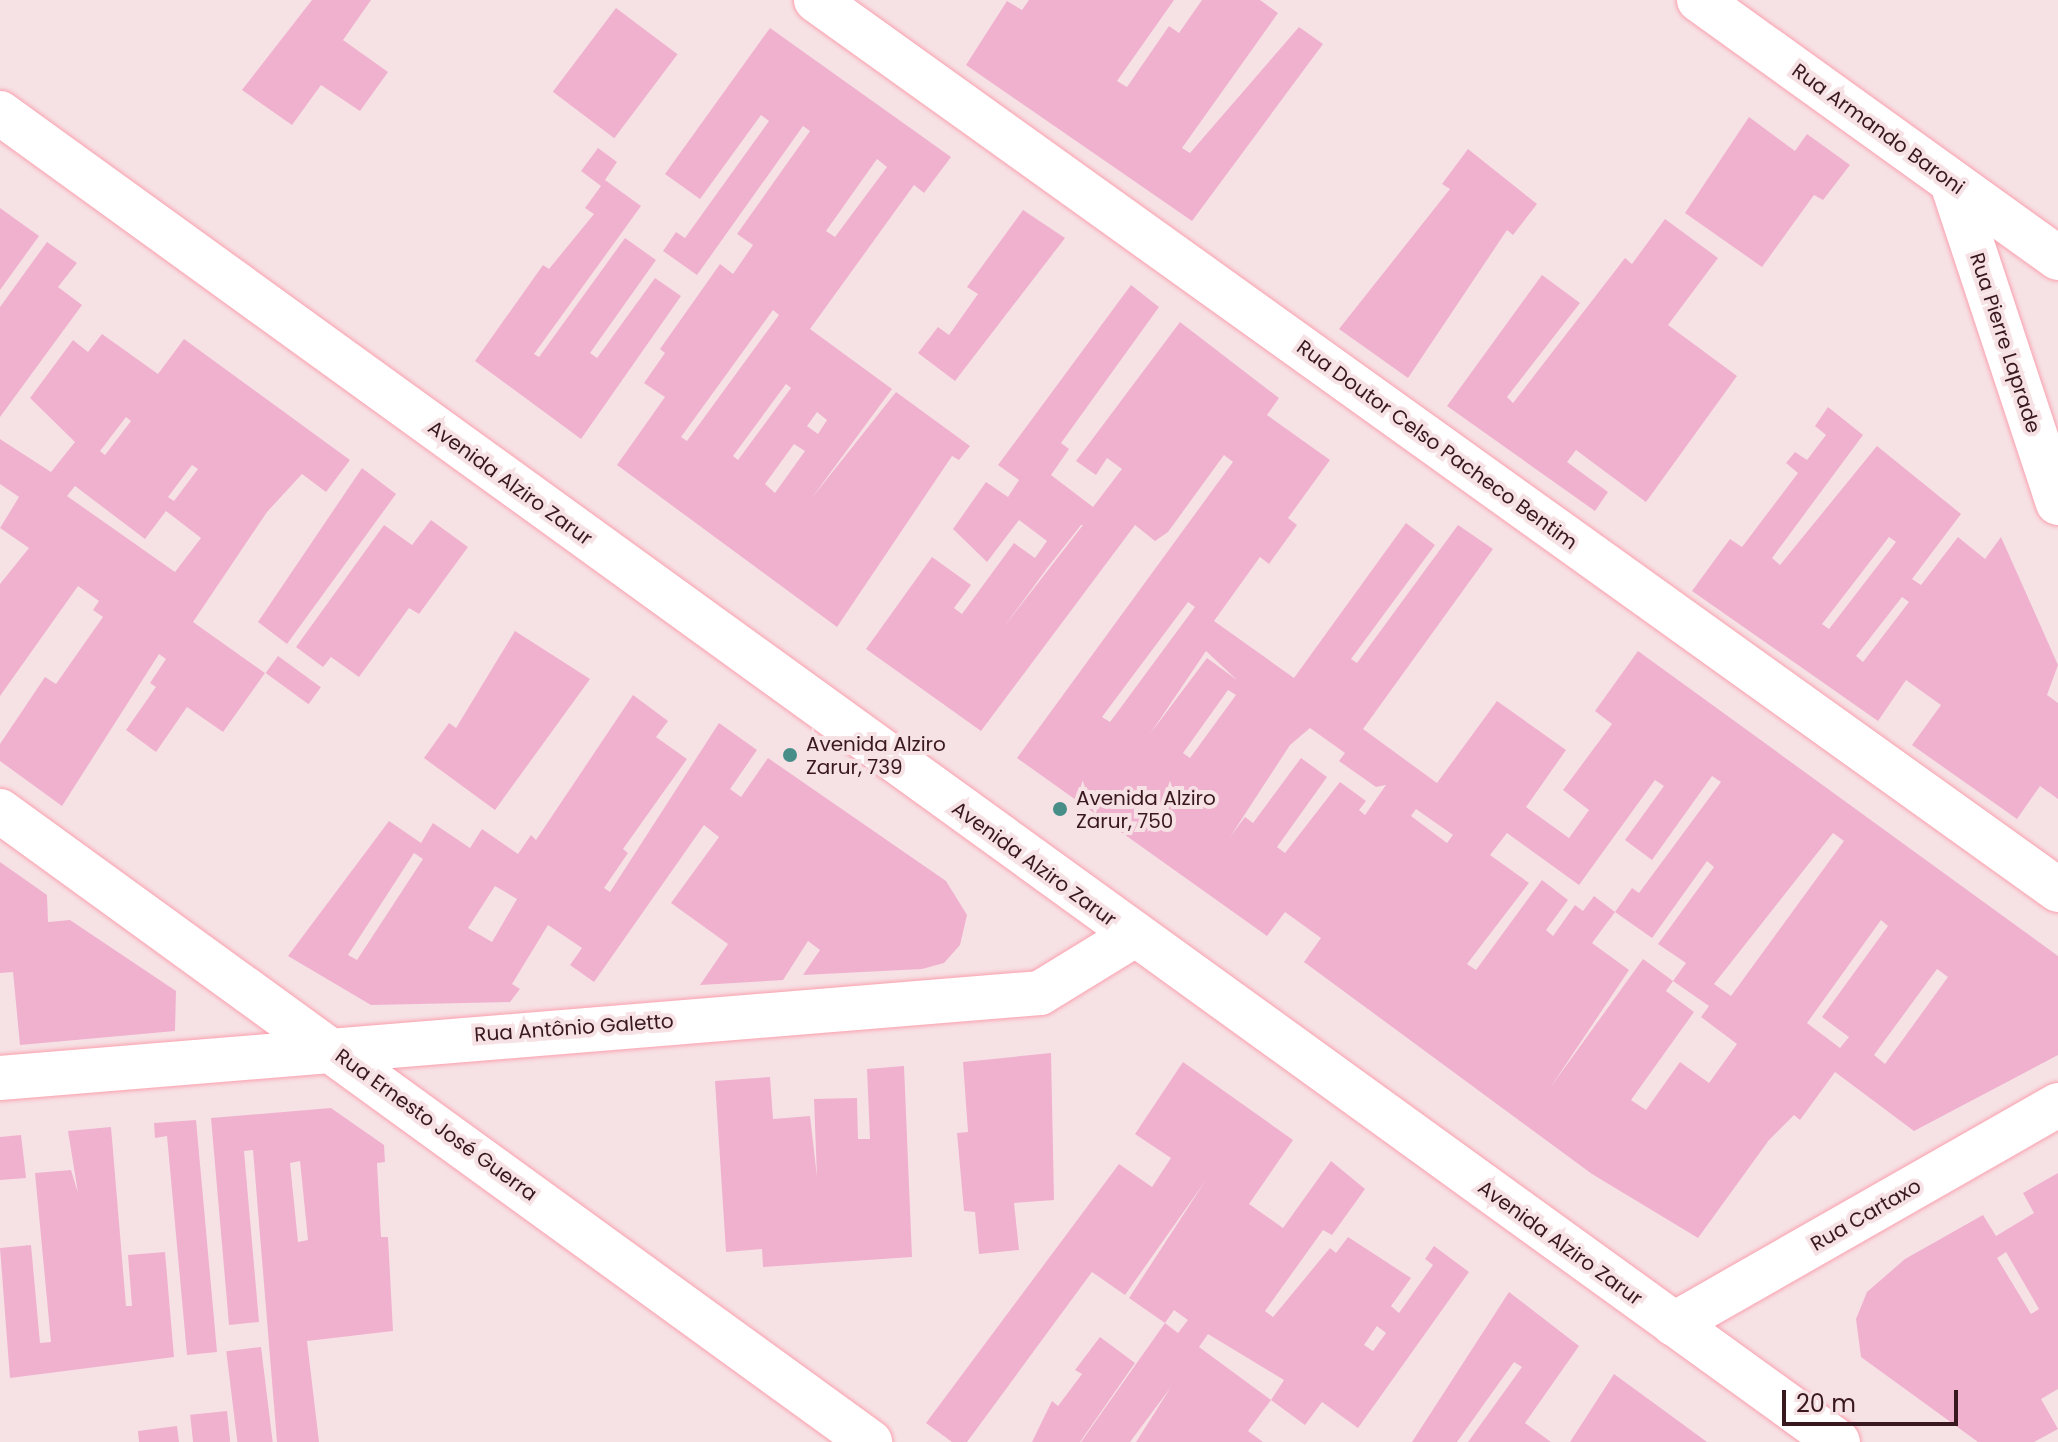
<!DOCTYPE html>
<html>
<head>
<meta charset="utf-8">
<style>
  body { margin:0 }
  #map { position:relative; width:2058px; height:1442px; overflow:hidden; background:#f6e2e5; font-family:Poppins,sans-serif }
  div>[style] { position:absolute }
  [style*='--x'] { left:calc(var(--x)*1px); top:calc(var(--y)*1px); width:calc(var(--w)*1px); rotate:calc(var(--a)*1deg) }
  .building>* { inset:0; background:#f0b1cf; transform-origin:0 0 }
  .roads { filter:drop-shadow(0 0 2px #faa1af) drop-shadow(0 0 2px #faa1af) }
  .minor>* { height:44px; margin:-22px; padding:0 22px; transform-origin:22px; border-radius:22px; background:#fff }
  .dots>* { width:22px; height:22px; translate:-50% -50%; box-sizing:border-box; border:4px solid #f6e2e5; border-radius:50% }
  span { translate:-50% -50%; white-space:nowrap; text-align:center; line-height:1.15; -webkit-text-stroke:8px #f6e2e5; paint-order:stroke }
  .street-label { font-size:20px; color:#39181f }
  .poi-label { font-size:20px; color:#39181f }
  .left { translate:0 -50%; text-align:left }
  .scale { position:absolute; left:1782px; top:1390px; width:176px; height:36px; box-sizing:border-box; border:4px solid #39181f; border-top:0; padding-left:10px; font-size:24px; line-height:28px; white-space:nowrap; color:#39181f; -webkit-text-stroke:6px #f6e2e5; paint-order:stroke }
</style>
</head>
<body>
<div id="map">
  <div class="building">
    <i style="clip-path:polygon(312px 0,371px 0,343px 40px,388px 72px,360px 111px,321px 85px,292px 125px,242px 90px)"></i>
    <i style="clip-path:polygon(1029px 0,1174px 0,1117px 81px,1127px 87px,1169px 26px,1179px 33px,1202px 0,1260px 0,1278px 13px,1182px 148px,1190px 153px,1299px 27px,1323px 44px,1192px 221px,966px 65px,1007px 1px,1022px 10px)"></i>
    <i style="left:616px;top:8px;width:77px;height:105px;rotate:37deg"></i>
    <i style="clip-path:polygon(evenodd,770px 28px,951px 157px,924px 193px,914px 185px,810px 329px,892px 389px,811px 499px,896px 392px,970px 446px,959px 460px,952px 456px,837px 627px,617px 465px,665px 397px,644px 383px,665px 353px,660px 349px,720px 264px,733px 274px,753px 245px,737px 234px,810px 131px,803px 126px,697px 275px,663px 251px,676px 232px,685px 238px,769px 121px,761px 115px,700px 199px,665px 174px,770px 28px,877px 159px,887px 167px,835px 237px,826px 231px,877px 159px,770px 28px,773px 310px,779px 315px,687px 441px,681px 437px,773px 310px,770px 28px,786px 384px,791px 388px,738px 460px,733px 456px,786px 384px,770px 28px,817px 412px,827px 420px,818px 434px,807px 426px,817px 412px,770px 28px,794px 444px,805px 451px,775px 493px,765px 484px,794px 444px)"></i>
    <i style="clip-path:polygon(1749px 117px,1795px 151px,1807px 134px,1850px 165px,1823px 200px,1814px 195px,1762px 267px,1685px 213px)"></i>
    <i style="clip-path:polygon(598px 148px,617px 162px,605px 180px,641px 206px,534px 354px,539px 357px,625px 238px,656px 260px,590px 353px,597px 358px,655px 278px,681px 296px,581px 439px,475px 361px,543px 265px,549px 269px,594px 214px,585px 208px,601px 186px,581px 171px)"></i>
    <i style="clip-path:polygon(1468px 149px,1537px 204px,1513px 235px,1507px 230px,1408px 378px,1339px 329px,1450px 189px,1442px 184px)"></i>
    <i style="clip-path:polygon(0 208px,39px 236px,0 290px)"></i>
    <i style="clip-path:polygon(1023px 210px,1065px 238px,955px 381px,918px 353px,938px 327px,949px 335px,978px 294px,967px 287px)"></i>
    <i style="clip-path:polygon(1665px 219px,1718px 258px,1668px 325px,1737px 376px,1646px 502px,1576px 450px,1567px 462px,1608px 492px,1595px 511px,1447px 406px,1542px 275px,1580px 303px,1507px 397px,1513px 403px,1625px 258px,1632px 264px)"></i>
    <i style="clip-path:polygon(47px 242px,77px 263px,58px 287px,82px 305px,0 417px,0 307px)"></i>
    <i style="clip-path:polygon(evenodd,1131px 285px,1159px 307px,1061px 443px,1069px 449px,1051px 475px,1093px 507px,1122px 469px,1107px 458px,1096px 475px,1076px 461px,1180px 322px,1279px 398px,1267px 415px,1330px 460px,1288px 518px,1297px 525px,1269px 564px,1260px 557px,1214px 621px,1294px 678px,1406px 523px,1435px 545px,1351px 659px,1357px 663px,1458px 525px,1493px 549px,1363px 729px,1437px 783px,1497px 701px,1566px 750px,1526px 807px,1569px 838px,1589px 810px,1563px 790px,1612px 724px,1595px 711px,1638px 651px,2058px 956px,2058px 1055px,1914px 1131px,1835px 1072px,1800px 1120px,1794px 1115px,1769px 1140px,1698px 1238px,1592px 1174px,1304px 962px,1321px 938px,1285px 912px,1267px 936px,1017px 758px,1233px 462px,1224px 455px,1168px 532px,1155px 541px,1135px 525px,981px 731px,866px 649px,932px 557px,971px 585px,954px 608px,962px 614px,1014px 543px,1035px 558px,1047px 541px,1019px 520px,987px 562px,953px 529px,986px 482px,1008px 497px,1019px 480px,998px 465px,1131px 285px,1081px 525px,1083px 525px,1003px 628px,1048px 567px,1081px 525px,1131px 285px,1188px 602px,1195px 607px,1110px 722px,1102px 717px,1188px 602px,1131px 285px,1206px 651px,1237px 680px,1207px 658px,1150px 734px,1206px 651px,1131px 285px,1228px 690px,1236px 695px,1190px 758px,1183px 753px,1228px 690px,1131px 285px,1310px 728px,1345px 753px,1339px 761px,1376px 787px,1386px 785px,1365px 815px,1359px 810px,1366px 801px,1340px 782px,1285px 853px,1277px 847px,1327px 777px,1301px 758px,1253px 823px,1245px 817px,1230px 837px,1290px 745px,1310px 728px,1131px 285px,1712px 776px,1721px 782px,1639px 893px,1632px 888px,1615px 912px,1652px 938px,1707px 861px,1714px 867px,1658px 944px,1686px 963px,1673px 981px,1643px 959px,1550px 1088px,1629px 970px,1592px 943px,1615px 912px,1594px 896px,1583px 911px,1575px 905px,1553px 936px,1546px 930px,1568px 900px,1542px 880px,1476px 970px,1467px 964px,1529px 883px,1490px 855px,1507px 833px,1579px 885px,1655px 780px,1664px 786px,1625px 840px,1652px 860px,1712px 776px,1131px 285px,1416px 809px,1453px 835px,1447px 843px,1411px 816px,1416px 809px,1131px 285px,1833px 833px,1844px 841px,1731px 996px,1714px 984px,1833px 833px,1131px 285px,1881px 920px,1888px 926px,1822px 1017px,1849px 1037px,1840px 1048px,1807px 1023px,1881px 920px,1131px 285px,1937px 969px,1948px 977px,1885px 1064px,1874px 1055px,1937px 969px,1131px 285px,1673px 981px,1709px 1006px,1701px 1017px,1737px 1044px,1709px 1083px,1680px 1062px,1646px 1110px,1631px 1100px,1694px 1012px,1666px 991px,1673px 981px)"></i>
    <i style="clip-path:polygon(evenodd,102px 334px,158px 374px,184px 339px,350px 460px,326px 492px,302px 474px,267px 512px,193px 622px,265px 673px,223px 732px,187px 707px,156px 752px,126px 730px,156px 687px,150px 683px,166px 659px,159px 654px,62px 806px,0 761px,0 744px,45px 677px,56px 684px,103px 617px,93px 610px,99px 601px,78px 586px,0 696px,0 584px,29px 548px,0 528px,19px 497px,0 484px,0 439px,51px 472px,75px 442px,30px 398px,73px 340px,88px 352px,102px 334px,126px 417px,131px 421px,105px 455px,100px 451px,126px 417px,102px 334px,192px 465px,198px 469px,174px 501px,168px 497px,192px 465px,102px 334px,75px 486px,145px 539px,166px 511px,201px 538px,175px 572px,67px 496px,75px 486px)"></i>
    <i style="clip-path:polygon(evenodd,1828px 407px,1863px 435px,1772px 558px,1780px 565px,1877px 446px,1961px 514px,1912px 579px,1921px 585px,1958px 537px,1985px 559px,2001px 537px,2058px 665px,2047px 695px,2058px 703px,2058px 799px,2040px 786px,2017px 819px,1912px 745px,1941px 705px,1906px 680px,1878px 721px,1692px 591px,1730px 539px,1742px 547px,1798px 473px,1786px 463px,1795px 452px,1807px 460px,1826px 435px,1815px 426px,1828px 407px,1889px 537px,1896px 542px,1829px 629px,1822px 624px,1889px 537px,1828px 407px,1902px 597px,1909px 602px,1863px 662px,1856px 656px,1902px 597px)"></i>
    <i style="clip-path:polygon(362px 468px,396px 494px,287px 644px,258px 622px)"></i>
    <i style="clip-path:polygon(431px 520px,468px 547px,419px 614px,409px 608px,359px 677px,331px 657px,323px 667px,296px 647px,384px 525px,412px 545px)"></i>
    <i style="clip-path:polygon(515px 631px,590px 679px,495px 810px,424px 758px,449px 723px,456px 728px)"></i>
    <i style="left:278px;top:656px;width:53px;height:21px;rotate:36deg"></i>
    <i style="clip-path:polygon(evenodd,633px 695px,668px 721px,656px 737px,687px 759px,623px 849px,628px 853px,604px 888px,610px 892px,719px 723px,757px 750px,730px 789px,741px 797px,768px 758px,946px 881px,967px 915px,960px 945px,944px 963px,922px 969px,803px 975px,820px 950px,808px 941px,783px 980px,700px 985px,728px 944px,671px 903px,719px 837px,704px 825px,594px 982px,570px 965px,582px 948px,548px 925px,512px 984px,520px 989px,510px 1002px,371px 1005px,288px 956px,389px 821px,421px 843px,433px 823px,470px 848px,482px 829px,518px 854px,531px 835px,536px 840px,633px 695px,414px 853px,423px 859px,357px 960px,348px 955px,414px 853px,633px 695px,495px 886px,517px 899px,492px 942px,468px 928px,495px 886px)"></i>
    <i style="clip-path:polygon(0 862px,47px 895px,48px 922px,70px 920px,176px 991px,175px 1031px,20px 1045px,13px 972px,0 973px)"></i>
    <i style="clip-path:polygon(1051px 1053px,1054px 1200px,1014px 1203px,1019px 1250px,979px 1254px,975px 1212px,964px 1211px,957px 1133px,968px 1132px,963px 1062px)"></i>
    <i style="clip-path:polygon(evenodd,1183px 1062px,1293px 1140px,1249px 1204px,1283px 1228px,1331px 1161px,1365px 1189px,1332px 1235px,1323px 1230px,1265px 1311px,1273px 1317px,1330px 1248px,1336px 1253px,1348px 1237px,1411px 1278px,1391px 1306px,1399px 1313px,1433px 1265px,1425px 1259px,1434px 1246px,1469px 1272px,1358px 1428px,1322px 1402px,1305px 1425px,1271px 1400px,1284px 1380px,1208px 1334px,1199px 1347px,1271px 1400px,1248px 1431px,1263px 1442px,1136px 1442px,1171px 1387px,1130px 1442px,1081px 1442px,1165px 1323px,1129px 1298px,1206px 1180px,1125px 1295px,1092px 1272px,967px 1442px,952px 1442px,926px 1423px,1119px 1164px,1152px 1187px,1171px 1158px,1135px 1134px,1183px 1062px,1174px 1310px,1188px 1320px,1178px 1333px,1165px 1323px,1174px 1310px,1183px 1062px,1377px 1326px,1386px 1333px,1373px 1351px,1364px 1345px,1377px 1326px)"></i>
    <i style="clip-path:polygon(904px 1066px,912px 1257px,763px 1267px,762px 1249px,726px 1252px,715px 1081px,770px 1077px,773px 1119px,810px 1116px,817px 1177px,814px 1099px,857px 1098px,858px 1139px,870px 1139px,867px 1069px)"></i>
    <i style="clip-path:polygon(evenodd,331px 1108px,384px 1145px,385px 1162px,377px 1163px,381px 1237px,388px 1237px,393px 1331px,307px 1341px,319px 1442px,277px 1442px,253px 1150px,244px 1151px,259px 1322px,229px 1325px,211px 1118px,331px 1108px,300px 1161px,308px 1240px,298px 1242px,290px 1163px,300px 1161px)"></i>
    <i style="clip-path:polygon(196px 1120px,217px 1352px,187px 1355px,167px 1136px,155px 1138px,154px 1123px)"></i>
    <i style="clip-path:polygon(111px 1127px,126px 1306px,132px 1306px,128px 1255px,165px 1252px,174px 1357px,10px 1378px,0 1248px,31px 1245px,40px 1343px,51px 1342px,35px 1173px,71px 1170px,78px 1193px,68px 1131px)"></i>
    <i style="clip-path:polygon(21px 1135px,26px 1178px,0 1180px,0 1137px)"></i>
    <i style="clip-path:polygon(evenodd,2058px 1173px,2058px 1389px,2041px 1399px,2058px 1429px,2034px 1442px,1978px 1442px,1861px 1357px,1856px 1319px,1867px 1292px,1905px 1259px,1983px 1215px,1996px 1236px,2034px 1213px,2023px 1193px,2058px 1173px,2006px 1252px,2039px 1309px,2031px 1314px,1997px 1258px,2006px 1252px)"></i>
    <i style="clip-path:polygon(1509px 1292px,1579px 1346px,1525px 1423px,1551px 1442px,1468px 1442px,1522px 1367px,1514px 1362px,1457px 1442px,1412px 1442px)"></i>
    <i style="clip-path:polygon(1100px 1337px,1135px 1363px,1080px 1442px,1022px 1442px,1032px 1442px,1052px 1401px,1058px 1406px,1082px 1374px,1075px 1370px)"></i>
    <i style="left:261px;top:1347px;width:96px;height:35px;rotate:83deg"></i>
    <i style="clip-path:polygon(1614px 1374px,1651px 1401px,1707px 1442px,1570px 1442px)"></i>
    <i style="left:227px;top:1411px;width:31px;height:37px;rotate:84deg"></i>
    <i style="clip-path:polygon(177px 1426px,179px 1442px,139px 1442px,138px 1431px)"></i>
  </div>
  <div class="roads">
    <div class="minor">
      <i style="--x:816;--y:0;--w:1528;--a:35.62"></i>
      <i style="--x:1699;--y:0;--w:442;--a:35.7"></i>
      <i style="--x:0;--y:113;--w:2268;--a:35.87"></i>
      <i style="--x:1952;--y:183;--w:337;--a:71.7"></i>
      <i style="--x:0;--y:811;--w:1075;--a:35.95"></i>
      <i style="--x:0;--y:1078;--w:1043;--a:-4.67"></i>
      <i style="--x:1040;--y:993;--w:109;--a:-31.5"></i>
      <i style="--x:1674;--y:1324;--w:442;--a:-29.7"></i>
    </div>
  </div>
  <div class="dots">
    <i style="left:790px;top:755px;background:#478e89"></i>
    <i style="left:1060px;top:809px;background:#478e89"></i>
  </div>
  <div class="street-label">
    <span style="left:1878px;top:129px;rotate:36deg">Rua Armando Baroni</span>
    <span style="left:2005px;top:343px;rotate:72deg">Rua Pierre Laprade</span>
    <span style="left:1437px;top:445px;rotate:36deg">Rua Doutor Celso Pacheco Bentim</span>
    <span style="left:510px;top:483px;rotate:36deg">Avenida Alziro Zarur</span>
    <span style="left:1034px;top:864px;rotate:36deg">Avenida Alziro Zarur</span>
    <span style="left:574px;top:1028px;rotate:-4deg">Rua Antônio Galetto</span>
    <span style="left:436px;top:1125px;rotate:36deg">Rua Ernesto José Guerra</span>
    <span style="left:1866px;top:1215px;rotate:-30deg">Rua Cartaxo</span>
    <span style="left:1560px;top:1243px;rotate:36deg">Avenida Alziro Zarur</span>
  </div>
  <div class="poi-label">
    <span class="left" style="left:806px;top:756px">Avenida Alziro<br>Zarur, 739</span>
    <span class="left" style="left:1076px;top:810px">Avenida Alziro<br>Zarur, 750</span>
  </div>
  <div class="scale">20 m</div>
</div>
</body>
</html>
